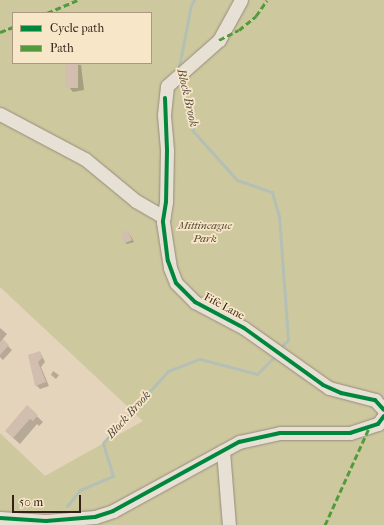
<!DOCTYPE html>
<html>
<head>
<meta charset="utf-8">
<style>
  body { margin:0 }
  #map { position:relative; width:384px; height:525px; overflow:hidden; background:#e4d4bb; font-family:"IM FELL French Canon",serif }
  div>[style] { position:absolute }
  [style*='--x'] { left:calc(var(--x)*1px); top:calc(var(--y)*1px); width:calc(var(--w)*1px); rotate:calc(var(--a)*1deg) }
  .green>* { inset:0; background:#cec89f }
  .shadow>* { inset:0; background:#0003 }
  .stream>* { height:3px; margin:-1.5px; padding:0 1.5px; transform-origin:1.5px; border-radius:1.5px; background:#b4c0b4 }
  .building>* { inset:0; background:#d2beae; transform-origin:0 0 }
  .roads { filter:drop-shadow(0 0 1px #978b7c) drop-shadow(0 0 1px #978b7c) }
  .minor>* { height:13px; margin:-6.5px; padding:0 6.5px; transform-origin:6.5px; border-radius:6.5px; background:#e7e0d4 }
  .quiet>* { height:3px; margin-top:-1.5px; transform-origin:0; background:repeating-linear-gradient(90deg,#519b3d 0 6px,transparent 0 9px) }
  .cycleway>* { height:4px; margin:-2px; padding:0 2px; transform-origin:2px; border-radius:2px; background:#00873e }
  span { translate:-50% -50%; white-space:nowrap; text-align:center; line-height:1.15; -webkit-text-stroke:3.5px #f8e6c8; paint-order:stroke }
  .park-label { font-size:11px; color:#574933; font-style:italic }
  .street-label { font-size:11px; color:#352217 }
  .water-label { font-size:12px; color:#554f45; font-style:italic }
  .legend { position:absolute; left:12px; top:12px; width:140px; height:52px; box-sizing:border-box; background:#f8e6c8; border:1px solid #aa9881; margin:0; padding:5px 7px; list-style:none; font-size:12px; color:#352217 }
  .legend li { display:flex; align-items:center; gap:8px; height:20px }
  .legend b { width:20px; border:1px solid #aa9881 }
  .scale { position:absolute; left:12px; top:495px; width:69px; height:18px; box-sizing:border-box; border:2px solid #352217; border-top:0; padding-left:5px; font-size:12px; line-height:14px; white-space:nowrap; color:#352217; -webkit-text-stroke:3px #f8e6c8; paint-order:stroke }
</style>
</head>
<body>
<div id="map">
  <div class="green">
    <i style="clip-path:polygon(evenodd,0 0,384px 0,384px 525px,0 525px,0 433px,45px 476px,143px 421px,0 287px,0 0,13px 13px,151px 13px,151px 63px,13px 63px,13px 13px)"></i>
  </div>
  <div class="shadow">
    <i style="clip-path:polygon(66px 63px,81px 65px,84px 90px,73px 92px,69px 87px)"></i>
    <i style="clip-path:polygon(128px 231px,134px 242px,127px 244px,125px 243px)"></i>
    <i style="clip-path:polygon(0 328px,7px 334px,2px 340px,12px 350px,3px 360px,0 357px)"></i>
    <i style="clip-path:polygon(40px 352px,45px 362px,41px 367px,49px 386px,40px 389px,36px 385px,29px 356px)"></i>
    <i style="clip-path:polygon(53px 371px,59px 375px,56px 379px,51px 375px)"></i>
    <i style="clip-path:polygon(27px 407px,43px 422px,39px 426px,37px 424px,20px 444px,12px 437px)"></i>
  </div>
  <div class="stream">
    <i style="--x:178;--y:72;--w:68;--a:-79"></i>
    <i style="--x:191;--y:5;--w:6;--a:-59"></i>
    <i style="--x:180;--y:79;--w:54;--a:76"></i>
    <i style="--x:193;--y:131;--w:66;--a:48.1"></i>
    <i style="--x:237;--y:180;--w:37;--a:19"></i>
    <i style="--x:272;--y:192;--w:25;--a:74"></i>
    <i style="--x:279;--y:216;--w:124;--a:85.8"></i>
    <i style="--x:288;--y:340;--w:8;--a:135"></i>
    <i style="--x:67;--y:506;--w:21;--a:-51"></i>
    <i style="--x:80;--y:490;--w:36;--a:-23"></i>
    <i style="--x:113;--y:476;--w:34;--a:-107"></i>
    <i style="--x:103;--y:443;--w:97;--a:-47.9"></i>
    <i style="--x:168;--y:371;--w:34;--a:-21"></i>
    <i style="--x:200;--y:359;--w:59;--a:14.7"></i>
    <i style="--x:257;--y:374;--w:25;--a:-45"></i>
  </div>
  <div class="building">
    <i style="left:65px;top:63px;width:13px;height:25px"></i>
    <i style="left:128px;top:230px;width:11px;height:8px;rotate:68deg"></i>
    <i style="clip-path:polygon(3px 339px,9px 345px,0 355px,0 342px)"></i>
    <i style="clip-path:polygon(40px 351px,42px 358px,38px 362px,46px 382px,35px 386px,28px 355px)"></i>
    <i style="clip-path:polygon(27px 405px,38px 415px,33px 421px,30px 419px,13px 438px,5px 431px)"></i>
  </div>
  <div class="roads">
    <div class="minor">
      <i style="--x:241;--y:0;--w:46;--a:118.8"></i>
      <i style="--x:219;--y:40;--w:69;--a:138.5"></i>
      <i style="--x:167;--y:86;--w:29;--a:96"></i>
      <i style="--x:164;--y:115;--w:36;--a:85"></i>
      <i style="--x:167;--y:151;--w:51;--a:91.1"></i>
      <i style="--x:166;--y:202;--w:20;--a:99"></i>
      <i style="--x:163;--y:222;--w:47;--a:81.3"></i>
      <i style="--x:170;--y:268;--w:16;--a:68"></i>
      <i style="--x:176;--y:283;--w:27;--a:45"></i>
      <i style="--x:195;--y:302;--w:55;--a:28"></i>
      <i style="--x:244;--y:328;--w:104;--a:35.2"></i>
      <i style="--x:329;--y:388;--w:48;--a:14.6"></i>
      <i style="--x:375;--y:400;--w:13;--a:48"></i>
      <i style="--x:0;--y:114;--w:96;--a:27.9"></i>
      <i style="--x:85;--y:159;--w:66;--a:39.5"></i>
      <i style="--x:136;--y:201;--w:32;--a:30"></i>
      <i style="--x:223;--y:451;--w:74;--a:85.4"></i>
      <i style="--x:0;--y:518;--w:46;--a:3.7"></i>
      <i style="--x:46;--y:521;--w:49;--a:-4.7"></i>
      <i style="--x:95;--y:517;--w:19;--a:-18"></i>
      <i style="--x:113;--y:511;--w:144;--a:-28.7"></i>
      <i style="--x:239;--y:442;--w:42;--a:-12.4"></i>
      <i style="--x:280;--y:433;--w:70;--a:0"></i>
      <i style="--x:350;--y:433;--w:29;--a:-18"></i>
      <i style="--x:378;--y:424;--w:10;--a:-53"></i>
    </div>
  </div>
  <div class="quiet">
    <i style="--x:47;--y:13;--w:33;--a:-23"></i>
    <i style="--x:0;--y:32;--w:14;--a:-21"></i>
    <i style="--x:219;--y:40;--w:22;--a:-27"></i>
    <i style="--x:239;--y:30;--w:22;--a:-39"></i>
    <i style="--x:256;--y:16;--w:19;--a:-55"></i>
    <i style="--x:325;--y:525;--w:107;--a:-65.6"></i>
  </div>
  <div class="cycleway">
    <i style="--x:165;--y:98;--w:53;--a:87.8"></i>
    <i style="--x:167;--y:151;--w:51;--a:91.1"></i>
    <i style="--x:166;--y:202;--w:20;--a:99"></i>
    <i style="--x:163;--y:222;--w:39;--a:83"></i>
    <i style="--x:168;--y:261;--w:23;--a:70"></i>
    <i style="--x:176;--y:283;--w:27;--a:45"></i>
    <i style="--x:195;--y:302;--w:55;--a:28"></i>
    <i style="--x:244;--y:328;--w:97;--a:35.8"></i>
    <i style="--x:323;--y:385;--w:20;--a:24"></i>
    <i style="--x:341;--y:393;--w:35;--a:12"></i>
    <i style="--x:375;--y:400;--w:13;--a:48"></i>
    <i style="--x:0;--y:518;--w:46;--a:3.7"></i>
    <i style="--x:46;--y:521;--w:49;--a:-4.7"></i>
    <i style="--x:95;--y:517;--w:19;--a:-18"></i>
    <i style="--x:113;--y:511;--w:144;--a:-28.7"></i>
    <i style="--x:239;--y:442;--w:42;--a:-12.4"></i>
    <i style="--x:280;--y:433;--w:70;--a:0"></i>
    <i style="--x:350;--y:433;--w:29;--a:-18"></i>
    <i style="--x:378;--y:424;--w:10;--a:-53"></i>
  </div>
  <div class="park-label">
    <span style="left:205px;top:233px">Mittineague<br>Park</span>
  </div>
  <div class="street-label">
    <span style="left:224px;top:307px;rotate:28deg">Fife Lane</span>
  </div>
  <div class="water-label">
    <span style="left:187px;top:98px;rotate:77deg">Block Brook</span>
    <span style="left:129px;top:415px;rotate:-48deg">Block Brook</span>
  </div>
  <ul class="legend">
  <li><b style="height:5px;background:#00873e"></b>Cycle path</li>
  <li><b style="height:5px;background:#519b3d"></b>Path</li>
  </ul>
  <div class="scale">50 m</div>
</div>
</body>
</html>
